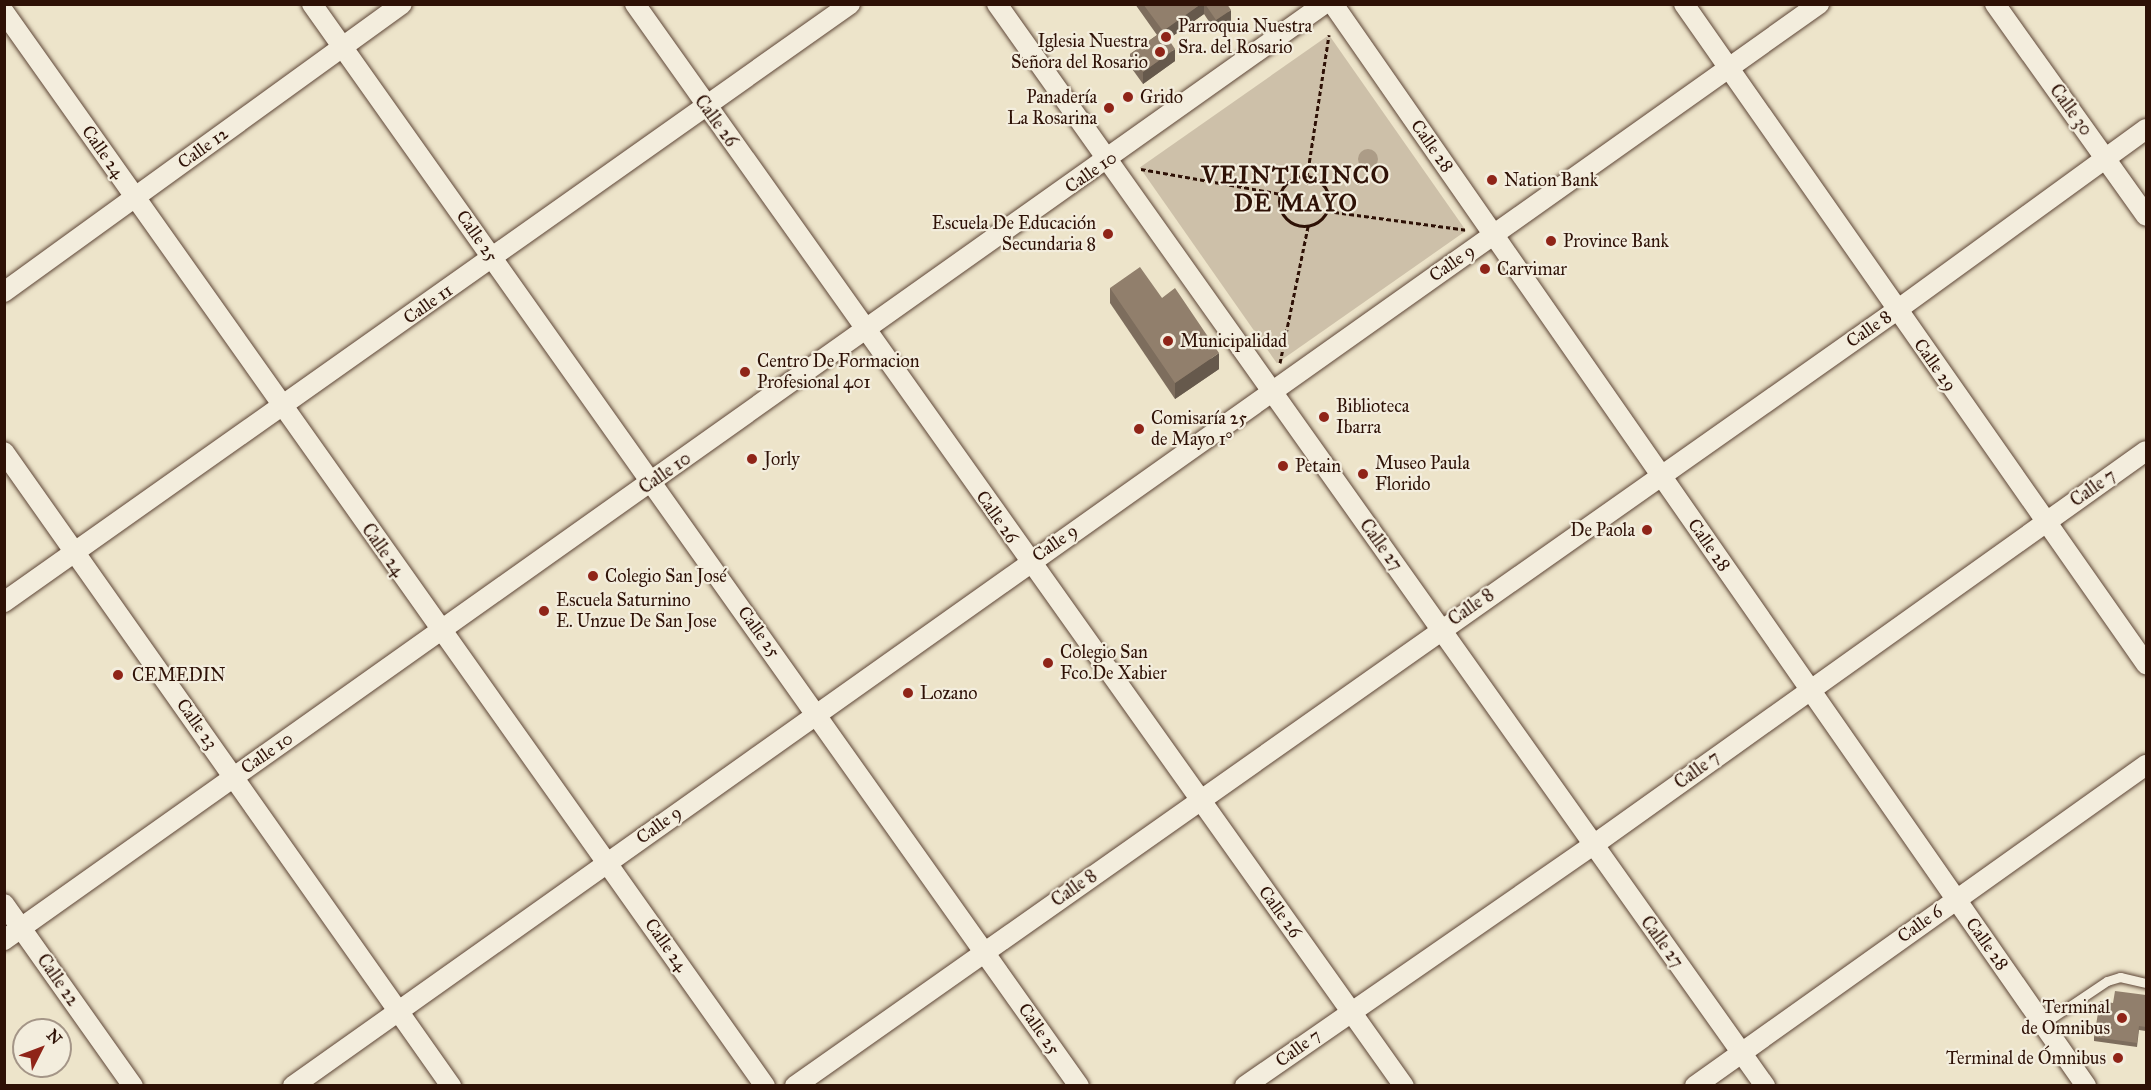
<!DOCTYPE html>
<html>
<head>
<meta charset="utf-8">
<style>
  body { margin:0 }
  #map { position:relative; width:2151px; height:1090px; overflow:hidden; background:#ede4ca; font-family:"IM FELL Great Primer",serif }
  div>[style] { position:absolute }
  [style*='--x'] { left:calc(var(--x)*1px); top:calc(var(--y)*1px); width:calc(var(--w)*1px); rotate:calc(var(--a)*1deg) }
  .green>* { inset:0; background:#cdc0a9; transform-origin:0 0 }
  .water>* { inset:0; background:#ac9c87 }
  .round { border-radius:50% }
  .path>* { height:3px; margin-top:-1.5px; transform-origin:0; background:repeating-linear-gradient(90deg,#2e1106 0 4.5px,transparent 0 7.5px) }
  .path>.ring { margin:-1.5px; padding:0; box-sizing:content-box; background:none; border:3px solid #2e1106; border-radius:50% }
  .roads { filter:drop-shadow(0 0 2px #5e4637) drop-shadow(0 0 2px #5e4637) }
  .lane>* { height:9px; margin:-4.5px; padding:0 4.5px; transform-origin:4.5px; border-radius:4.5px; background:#f3eddd }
  .street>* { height:20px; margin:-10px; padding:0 10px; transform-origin:10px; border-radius:10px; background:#f3eddd }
  .wall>* { inset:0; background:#7d6d5d }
  .shaded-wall>* { inset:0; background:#66594c }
  .building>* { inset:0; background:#917f6c }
  .dots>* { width:16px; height:16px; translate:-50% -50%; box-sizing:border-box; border:3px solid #f3eddd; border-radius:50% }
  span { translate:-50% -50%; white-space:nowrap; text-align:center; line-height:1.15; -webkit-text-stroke:4.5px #f3eddd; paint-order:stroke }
  .poi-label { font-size:18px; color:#2e1106 }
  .left { translate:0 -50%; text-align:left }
  .right { translate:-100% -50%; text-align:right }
  .street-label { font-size:18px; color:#2e1106 }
  .district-label { font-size:24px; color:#2e1106; font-weight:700; letter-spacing:1.5px }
  .frame { position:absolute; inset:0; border:6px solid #2e1106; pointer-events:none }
  .north { position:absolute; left:12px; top:1018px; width:60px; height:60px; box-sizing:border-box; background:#f3eddd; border:2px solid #a49587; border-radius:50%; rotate:48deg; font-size:16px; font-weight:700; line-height:24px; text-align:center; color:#2e1106 }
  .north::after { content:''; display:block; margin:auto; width:21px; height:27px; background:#8f2418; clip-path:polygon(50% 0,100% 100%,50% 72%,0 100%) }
</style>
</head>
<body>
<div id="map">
  <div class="green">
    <i style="left:1329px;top:35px;width:239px;height:231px;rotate:55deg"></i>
  </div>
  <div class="water">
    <i class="round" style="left:1358px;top:149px;width:20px;height:20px"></i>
  </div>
  <div class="path">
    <i style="--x:1141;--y:169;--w:142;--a:10.1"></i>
    <i class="ring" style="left:1279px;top:176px;width:47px;height:47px"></i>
    <i style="--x:1307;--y:177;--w:144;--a:-81.2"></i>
    <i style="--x:1327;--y:211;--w:142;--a:7.7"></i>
    <i style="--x:1280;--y:363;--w:140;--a:-78.4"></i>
  </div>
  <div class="roads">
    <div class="lane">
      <i style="--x:2043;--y:1024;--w:77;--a:-33.9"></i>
      <i style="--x:2107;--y:981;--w:14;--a:-17"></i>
      <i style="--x:2120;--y:977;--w:27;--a:13"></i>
    </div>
    <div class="street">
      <i style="--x:312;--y:4;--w:1326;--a:54.67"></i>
      <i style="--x:635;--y:4;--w:1327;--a:54.6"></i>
      <i style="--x:997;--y:4;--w:1327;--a:54.63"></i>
      <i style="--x:1333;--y:4;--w:1318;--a:55.16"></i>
      <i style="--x:1684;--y:4;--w:806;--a:55.01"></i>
      <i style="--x:1995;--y:4;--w:260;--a:54.5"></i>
      <i style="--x:4;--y:12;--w:1316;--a:54.68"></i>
      <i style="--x:4;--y:292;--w:491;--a:-35.9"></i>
      <i style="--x:4;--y:452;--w:776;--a:54.81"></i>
      <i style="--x:4;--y:602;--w:1036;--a:-35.25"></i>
      <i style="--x:4;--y:904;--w:223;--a:54.7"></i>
      <i style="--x:4;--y:940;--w:1618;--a:-35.34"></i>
      <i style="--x:293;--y:1086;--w:1871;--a:-35.34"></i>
      <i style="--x:795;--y:1086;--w:1348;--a:-35.15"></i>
      <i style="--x:1897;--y:310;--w:308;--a:-36"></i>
      <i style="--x:1245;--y:1086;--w:422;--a:-34.7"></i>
      <i style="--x:1592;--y:846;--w:680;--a:-35.49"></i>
      <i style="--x:1695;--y:1086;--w:554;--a:-35.44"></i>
    </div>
  </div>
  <div class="wall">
    <i style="clip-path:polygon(1135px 4px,1227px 4px,1231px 22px,1216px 32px,1204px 14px,1168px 39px,1175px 61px,1143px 84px,1130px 66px,1130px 54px,1157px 35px)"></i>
    <i style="clip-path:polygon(1110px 288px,1162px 298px,1219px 369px,1175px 399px,1110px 303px)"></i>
    <i style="clip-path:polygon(2146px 995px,2146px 1031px,2139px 1030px,2137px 1047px,2094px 1041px,2094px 1037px,2113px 1003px)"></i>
  </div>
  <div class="shaded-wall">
    <i style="clip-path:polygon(1201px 4px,1204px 4px,1204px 14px,1163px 43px,1163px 31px)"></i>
    <i style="clip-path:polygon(1231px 10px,1231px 22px,1216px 32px,1216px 20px)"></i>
    <i style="clip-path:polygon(1175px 49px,1175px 61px,1143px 84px,1143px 72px)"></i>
    <i style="clip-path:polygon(1219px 353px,1219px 369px,1175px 399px,1175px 383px)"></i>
  </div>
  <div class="building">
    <i style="clip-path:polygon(1143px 4px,1201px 4px,1163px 31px,1175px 49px,1143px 72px,1130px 54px,1163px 31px)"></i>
    <i style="clip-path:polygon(1205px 4px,1227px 4px,1231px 10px,1216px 20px)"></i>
    <i style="clip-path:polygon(1140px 267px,1162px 298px,1175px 288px,1219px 353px,1175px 383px,1110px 288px)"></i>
    <i style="clip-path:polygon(2115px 991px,2146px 995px,2146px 1027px,2139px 1026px,2137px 1043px,2094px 1037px,2100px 1001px,2113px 1003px)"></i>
  </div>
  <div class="dots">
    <i style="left:1166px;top:37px;background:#8f2418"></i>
    <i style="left:1160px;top:52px;background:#8f2418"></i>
    <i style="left:1128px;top:97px;background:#8f2418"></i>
    <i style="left:1109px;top:108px;background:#8f2418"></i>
    <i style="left:1492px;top:180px;background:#8f2418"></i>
    <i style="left:1108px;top:234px;background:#8f2418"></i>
    <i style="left:1551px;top:241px;background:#8f2418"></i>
    <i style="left:1485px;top:269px;background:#8f2418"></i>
    <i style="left:1168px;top:341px;background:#8f2418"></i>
    <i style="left:745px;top:372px;background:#8f2418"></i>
    <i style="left:1324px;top:417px;background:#8f2418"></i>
    <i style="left:1139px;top:429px;background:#8f2418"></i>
    <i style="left:752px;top:459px;background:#8f2418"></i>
    <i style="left:1283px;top:466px;background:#8f2418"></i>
    <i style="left:1363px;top:474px;background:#8f2418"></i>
    <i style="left:1647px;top:530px;background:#8f2418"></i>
    <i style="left:593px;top:576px;background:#8f2418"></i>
    <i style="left:544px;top:611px;background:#8f2418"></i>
    <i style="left:1048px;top:663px;background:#8f2418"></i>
    <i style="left:118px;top:675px;background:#8f2418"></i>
    <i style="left:908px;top:693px;background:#8f2418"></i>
    <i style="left:2122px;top:1018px;background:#8f2418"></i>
    <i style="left:2118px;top:1058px;background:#8f2418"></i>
  </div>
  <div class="poi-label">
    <span class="left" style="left:1178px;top:37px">Parroquia Nuestra<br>Sra. del Rosario</span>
    <span class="right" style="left:1148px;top:52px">Iglesia Nuestra<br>Señora del Rosario</span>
    <span class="left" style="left:1140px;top:97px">Grido</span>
    <span class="right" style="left:1097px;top:108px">Panadería<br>La Rosarina</span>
    <span class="left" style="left:1504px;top:180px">Nation Bank</span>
    <span class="right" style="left:1096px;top:234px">Escuela De Educación<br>Secundaria 8</span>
    <span class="left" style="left:1563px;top:241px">Province Bank</span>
    <span class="left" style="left:1497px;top:269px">Carvimar</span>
    <span class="left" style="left:1180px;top:341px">Municipalidad</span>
    <span class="left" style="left:757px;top:372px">Centro De Formacion<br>Profesional 401</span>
    <span class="left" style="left:1336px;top:417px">Biblioteca<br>Ibarra</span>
    <span class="left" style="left:1151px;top:429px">Comisaría 25<br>de Mayo 1°</span>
    <span class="left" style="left:764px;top:459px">Jorly</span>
    <span class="left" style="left:1375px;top:474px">Museo Paula<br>Florido</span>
    <span class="left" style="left:1295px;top:466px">Petain</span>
    <span class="right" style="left:1635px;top:530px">De Paola</span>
    <span class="left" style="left:605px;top:576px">Colegio San José</span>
    <span class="left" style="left:556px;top:611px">Escuela Saturnino<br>E. Unzue De San Jose</span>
    <span class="left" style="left:1060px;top:663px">Colegio San<br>Fco.De Xabier</span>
    <span class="left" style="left:132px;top:675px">CEMEDIN</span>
    <span class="left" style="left:920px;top:693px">Lozano</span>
    <span class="right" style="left:2110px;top:1018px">Terminal<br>de Omnibus</span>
    <span class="right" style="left:2106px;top:1058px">Terminal de Ómnibus</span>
  </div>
  <div class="street-label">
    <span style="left:2071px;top:110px;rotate:54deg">Calle 30</span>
    <span style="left:716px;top:121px;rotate:54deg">Calle 26</span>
    <span style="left:1432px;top:146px;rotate:55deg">Calle 28</span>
    <span style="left:203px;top:148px;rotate:-36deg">Calle 12</span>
    <span style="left:103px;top:152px;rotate:55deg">Calle 24</span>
    <span style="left:1091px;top:172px;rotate:-35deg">Calle 10</span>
    <span style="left:477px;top:236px;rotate:55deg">Calle 25</span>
    <span style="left:1452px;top:263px;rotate:-35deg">Calle 9</span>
    <span style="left:428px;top:304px;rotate:-35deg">Calle 11</span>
    <span style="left:1869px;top:329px;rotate:-35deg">Calle 8</span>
    <span style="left:1935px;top:365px;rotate:55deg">Calle 29</span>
    <span style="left:665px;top:473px;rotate:-35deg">Calle 10</span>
    <span style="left:2093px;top:488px;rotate:-35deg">Calle 7</span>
    <span style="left:997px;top:517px;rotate:55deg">Calle 26</span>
    <span style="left:1055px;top:543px;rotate:-35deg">Calle 9</span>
    <span style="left:1381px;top:545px;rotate:54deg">Calle 27</span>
    <span style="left:1709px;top:545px;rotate:55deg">Calle 28</span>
    <span style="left:383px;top:550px;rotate:55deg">Calle 24</span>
    <span style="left:1471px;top:607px;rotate:-35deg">Calle 8</span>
    <span style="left:759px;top:632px;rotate:54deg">Calle 25</span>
    <span style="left:197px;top:724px;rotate:55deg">Calle 23</span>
    <span style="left:267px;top:753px;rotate:-35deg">Calle 10</span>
    <span style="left:1697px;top:770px;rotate:-36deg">Calle 7</span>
    <span style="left:659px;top:825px;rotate:-36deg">Calle 9</span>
    <span style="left:1074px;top:888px;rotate:-35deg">Calle 8</span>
    <span style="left:1280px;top:912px;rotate:54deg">Calle 26</span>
    <span style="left:1920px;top:924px;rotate:-36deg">Calle 6</span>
    <span style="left:1662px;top:942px;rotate:54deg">Calle 27</span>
    <span style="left:1987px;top:944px;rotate:55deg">Calle 28</span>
    <span style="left:666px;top:945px;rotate:55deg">Calle 24</span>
    <span style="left:58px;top:980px;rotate:55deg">Calle 22</span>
    <span style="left:1039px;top:1029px;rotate:55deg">Calle 25</span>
    <span style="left:1298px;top:1048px;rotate:-36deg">Calle 7</span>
  </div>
  <div class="district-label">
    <span style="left:1296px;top:190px">VEINTICINCO<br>DE MAYO</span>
  </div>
  <div class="frame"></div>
  <div class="north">N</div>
</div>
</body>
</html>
